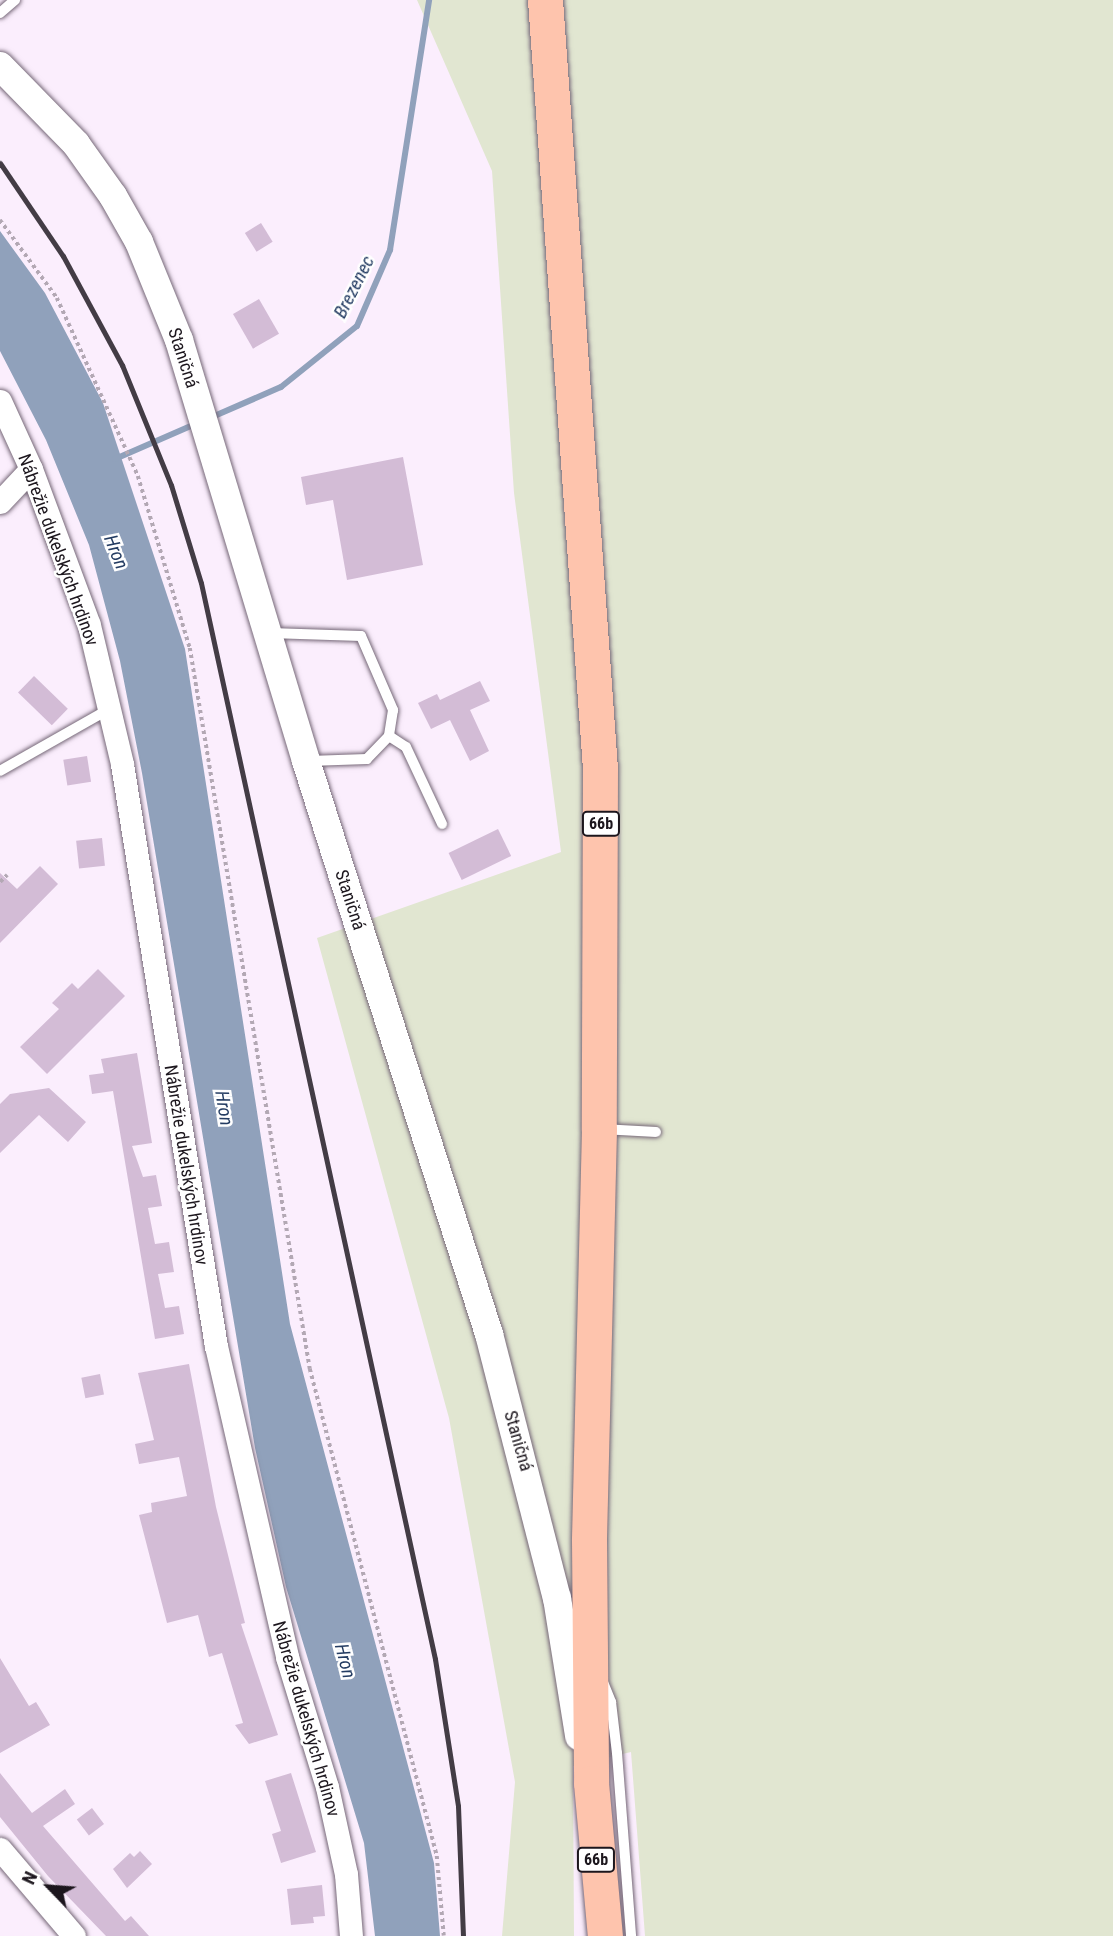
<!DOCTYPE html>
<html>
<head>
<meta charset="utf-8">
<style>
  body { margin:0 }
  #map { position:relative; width:1113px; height:1936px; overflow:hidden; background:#fbeefd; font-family:"Roboto Condensed",sans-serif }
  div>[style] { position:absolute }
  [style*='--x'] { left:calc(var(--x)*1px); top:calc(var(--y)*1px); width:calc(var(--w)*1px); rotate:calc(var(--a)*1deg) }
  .green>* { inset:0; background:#e1e6d1 }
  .water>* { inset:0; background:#90a1bb }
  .stream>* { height:6px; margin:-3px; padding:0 3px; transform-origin:3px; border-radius:3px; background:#90a1bb }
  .building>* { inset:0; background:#d3bcd6; transform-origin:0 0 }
  .path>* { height:3.5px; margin-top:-1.75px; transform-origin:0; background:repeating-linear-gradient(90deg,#b3a8b4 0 3.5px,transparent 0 7px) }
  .roads { filter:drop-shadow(0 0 2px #766878) drop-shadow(0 0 2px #766878) }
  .service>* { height:10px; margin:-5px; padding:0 5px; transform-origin:5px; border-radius:5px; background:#fff }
  .minor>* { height:23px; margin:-11.5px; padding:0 11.5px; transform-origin:11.5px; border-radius:11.5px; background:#fff }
  .tertiary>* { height:28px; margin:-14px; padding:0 14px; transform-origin:14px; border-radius:14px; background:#fff }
  .primary>* { height:35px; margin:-17.5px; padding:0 17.5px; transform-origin:17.5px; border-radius:17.5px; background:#fec4ad }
  .rail>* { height:5px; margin:-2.5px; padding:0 2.5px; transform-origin:2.5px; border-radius:2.5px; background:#433c45 }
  span { translate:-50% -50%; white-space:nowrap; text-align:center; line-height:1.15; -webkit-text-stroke:5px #fff; paint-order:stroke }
  .shield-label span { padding:2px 5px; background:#fff; border:2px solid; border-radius:5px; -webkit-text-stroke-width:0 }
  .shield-label { font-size:16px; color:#1c161d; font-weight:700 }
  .street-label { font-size:18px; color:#1c161d }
  .water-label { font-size:19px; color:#243c62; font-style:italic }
  .north { position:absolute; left:14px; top:1852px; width:70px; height:70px; -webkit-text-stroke:5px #fff; paint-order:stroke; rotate:295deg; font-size:19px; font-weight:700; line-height:28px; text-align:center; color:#1c161d }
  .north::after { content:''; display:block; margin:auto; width:24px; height:32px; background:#1c161d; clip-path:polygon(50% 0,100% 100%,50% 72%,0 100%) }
</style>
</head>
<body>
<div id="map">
  <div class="green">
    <i style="clip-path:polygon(417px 0,1113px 0,1113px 1936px,645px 1936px,631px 1752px,573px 1766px,574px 1936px,502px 1936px,515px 1782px,449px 1418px,317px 938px,561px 852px,514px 493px,492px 171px)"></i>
  </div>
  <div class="water">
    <i style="clip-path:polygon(0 231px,45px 293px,103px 403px,185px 649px,290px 1324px,434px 1863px,440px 1936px,375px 1936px,364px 1843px,286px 1587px,255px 1448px,142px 773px,120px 661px,89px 545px,46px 440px,0 351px)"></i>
  </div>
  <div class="stream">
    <i style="--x:212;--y:417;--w:75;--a:-23.5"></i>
    <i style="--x:281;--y:387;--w:97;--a:-38.8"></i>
    <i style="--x:357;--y:326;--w:83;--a:-66.5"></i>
    <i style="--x:390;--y:250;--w:253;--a:-81.1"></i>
    <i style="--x:115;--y:459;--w:87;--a:-23.6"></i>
  </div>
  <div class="building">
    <i style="left:261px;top:223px;width:22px;height:19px;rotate:58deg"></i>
    <i style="left:259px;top:299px;width:40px;height:30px;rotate:60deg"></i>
    <i style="clip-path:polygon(403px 457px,423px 565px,347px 580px,333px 500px,306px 505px,301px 477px)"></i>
    <i style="left:34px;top:676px;width:47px;height:23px;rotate:44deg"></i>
    <i style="clip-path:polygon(480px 681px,490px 701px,470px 710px,489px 751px,470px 761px,450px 720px,431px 729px,418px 703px,437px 694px,440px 700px)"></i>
    <i style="left:87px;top:756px;width:26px;height:24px;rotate:81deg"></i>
    <i style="left:498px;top:829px;width:30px;height:55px;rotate:64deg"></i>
    <i style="left:102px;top:838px;width:28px;height:26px;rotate:84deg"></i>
    <i style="clip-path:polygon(40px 866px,58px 884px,0 943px,0 873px,17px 889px)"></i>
    <i style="clip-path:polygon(98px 969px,125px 996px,47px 1074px,20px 1047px,59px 1009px,52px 1003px,72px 983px,78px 989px)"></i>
    <i style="clip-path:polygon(137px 1053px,152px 1143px,132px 1146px,143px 1177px,156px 1175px,162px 1206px,148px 1208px,155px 1244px,169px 1242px,174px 1272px,158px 1274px,165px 1308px,179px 1306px,184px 1334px,155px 1339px,113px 1091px,92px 1094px,89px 1075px,104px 1073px,101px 1059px)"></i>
    <i style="clip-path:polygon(49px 1088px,86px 1122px,68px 1142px,39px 1115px,0 1153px,0 1104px,10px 1094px)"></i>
    <i style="clip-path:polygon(189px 1364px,216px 1507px,245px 1623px,241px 1624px,278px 1735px,249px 1744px,235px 1725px,243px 1723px,222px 1653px,209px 1657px,198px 1615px,167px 1623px,139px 1515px,152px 1512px,151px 1503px,187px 1496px,179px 1457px,139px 1464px,135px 1444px,154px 1440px,138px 1373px)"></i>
    <i style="left:100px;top:1374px;width:21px;height:19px;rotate:79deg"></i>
    <i style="clip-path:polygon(0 1658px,29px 1706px,36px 1702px,50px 1725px,0 1753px)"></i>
    <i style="clip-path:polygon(0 1773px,32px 1813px,65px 1789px,75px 1804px,43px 1826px,125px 1921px,131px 1916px,149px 1936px,106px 1936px,48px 1876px,0 1817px)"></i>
    <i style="clip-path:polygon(291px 1773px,316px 1852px,281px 1863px,272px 1834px,281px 1831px,265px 1781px)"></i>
    <i style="left:92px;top:1808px;width:20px;height:19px;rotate:53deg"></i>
    <i style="clip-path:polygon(140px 1851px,152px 1864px,127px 1888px,113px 1869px,130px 1853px,134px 1857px)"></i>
    <i style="clip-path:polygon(322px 1885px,325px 1916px,313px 1917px,314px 1923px,291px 1925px,287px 1889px)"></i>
  </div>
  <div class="path">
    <i style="--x:0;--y:220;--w:97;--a:53.8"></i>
    <i style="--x:57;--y:298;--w:196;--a:65.5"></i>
    <i style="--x:138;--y:476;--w:180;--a:73.2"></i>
    <i style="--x:190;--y:648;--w:731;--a:80.55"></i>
    <i style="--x:310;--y:1369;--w:503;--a:75.38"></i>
    <i style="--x:437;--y:1856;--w:80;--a:85"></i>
    <i style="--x:0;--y:882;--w:10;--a:-45"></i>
  </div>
  <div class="roads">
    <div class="service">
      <i style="--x:0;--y:13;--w:20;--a:-41"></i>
      <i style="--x:270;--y:633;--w:91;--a:1.9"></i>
      <i style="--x:361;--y:636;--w:81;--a:66.6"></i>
      <i style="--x:393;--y:710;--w:26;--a:99"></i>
      <i style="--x:389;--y:736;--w:32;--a:134"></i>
      <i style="--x:367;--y:759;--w:58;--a:178"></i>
      <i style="--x:389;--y:736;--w:20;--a:33"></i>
      <i style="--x:406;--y:747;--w:85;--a:64.9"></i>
      <i style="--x:0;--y:771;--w:125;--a:-29.6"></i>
      <i style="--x:602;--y:1129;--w:54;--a:3.2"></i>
      <i style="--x:603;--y:1682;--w:22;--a:68"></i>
      <i style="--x:611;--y:1702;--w:51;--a:83.3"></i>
      <i style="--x:617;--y:1753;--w:184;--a:85.6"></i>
    </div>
    <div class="minor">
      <i style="--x:0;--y:401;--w:75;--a:65.5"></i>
      <i style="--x:31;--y:469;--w:166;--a:69.6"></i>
      <i style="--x:89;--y:625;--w:143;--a:76.6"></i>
      <i style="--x:122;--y:764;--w:590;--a:80.83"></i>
      <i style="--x:216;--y:1346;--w:319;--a:77.1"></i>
      <i style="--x:287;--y:1657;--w:136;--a:72.9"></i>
      <i style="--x:327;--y:1787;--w:89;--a:77.7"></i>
      <i style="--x:346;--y:1874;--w:62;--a:85.4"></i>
      <i style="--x:0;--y:502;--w:45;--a:-46.8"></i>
      <i style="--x:0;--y:1849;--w:114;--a:49.6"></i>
    </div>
    <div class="tertiary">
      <i style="--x:0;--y:66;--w:109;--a:45.7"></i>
      <i style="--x:76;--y:144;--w:64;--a:54.6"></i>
      <i style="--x:113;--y:196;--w:53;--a:60.5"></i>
      <i style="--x:139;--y:242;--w:106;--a:67.8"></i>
      <i style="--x:179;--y:340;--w:440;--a:73.2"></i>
      <i style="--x:306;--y:761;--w:602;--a:72.29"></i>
      <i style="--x:489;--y:1334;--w:273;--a:75.6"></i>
      <i style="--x:557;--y:1598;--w:140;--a:80.9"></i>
    </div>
    <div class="primary">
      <i style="--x:545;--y:0;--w:771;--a:85.91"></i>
      <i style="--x:600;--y:769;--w:360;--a:90.2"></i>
      <i style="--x:599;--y:1129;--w:411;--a:91.4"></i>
      <i style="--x:589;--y:1540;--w:243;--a:89.5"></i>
      <i style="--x:591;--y:1783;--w:154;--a:84.8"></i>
    </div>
  </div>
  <div class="rail">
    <i style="--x:0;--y:163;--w:112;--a:55.9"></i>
    <i style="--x:63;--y:256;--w:124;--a:61.6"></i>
    <i style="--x:122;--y:365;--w:130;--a:67.8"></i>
    <i style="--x:171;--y:485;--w:102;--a:73"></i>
    <i style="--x:201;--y:583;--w:1101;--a:77.73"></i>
    <i style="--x:435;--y:1659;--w:149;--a:81.1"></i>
    <i style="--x:458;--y:1806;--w:130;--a:87.8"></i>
  </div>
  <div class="shield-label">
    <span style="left:601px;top:824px">66b</span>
    <span style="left:596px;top:1860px">66b</span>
  </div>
  <div class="street-label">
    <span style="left:183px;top:358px;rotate:72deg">Staničná</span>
    <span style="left:58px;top:550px;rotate:70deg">Nábrežie dukelských hrdinov</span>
    <span style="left:350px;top:900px;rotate:72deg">Staničná</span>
    <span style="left:186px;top:1165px;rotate:81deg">Nábrežie dukelských hrdinov</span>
    <span style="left:518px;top:1441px;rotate:74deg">Staničná</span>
    <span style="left:306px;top:1719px;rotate:74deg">Nábrežie dukelských hrdinov</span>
  </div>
  <div class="water-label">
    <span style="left:354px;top:287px;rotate:-63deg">Brezenec</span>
    <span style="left:116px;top:552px;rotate:68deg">Hron</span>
    <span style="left:224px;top:1108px;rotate:81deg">Hron</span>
    <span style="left:345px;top:1661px;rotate:76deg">Hron</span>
  </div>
  <div class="north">N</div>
</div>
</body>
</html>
